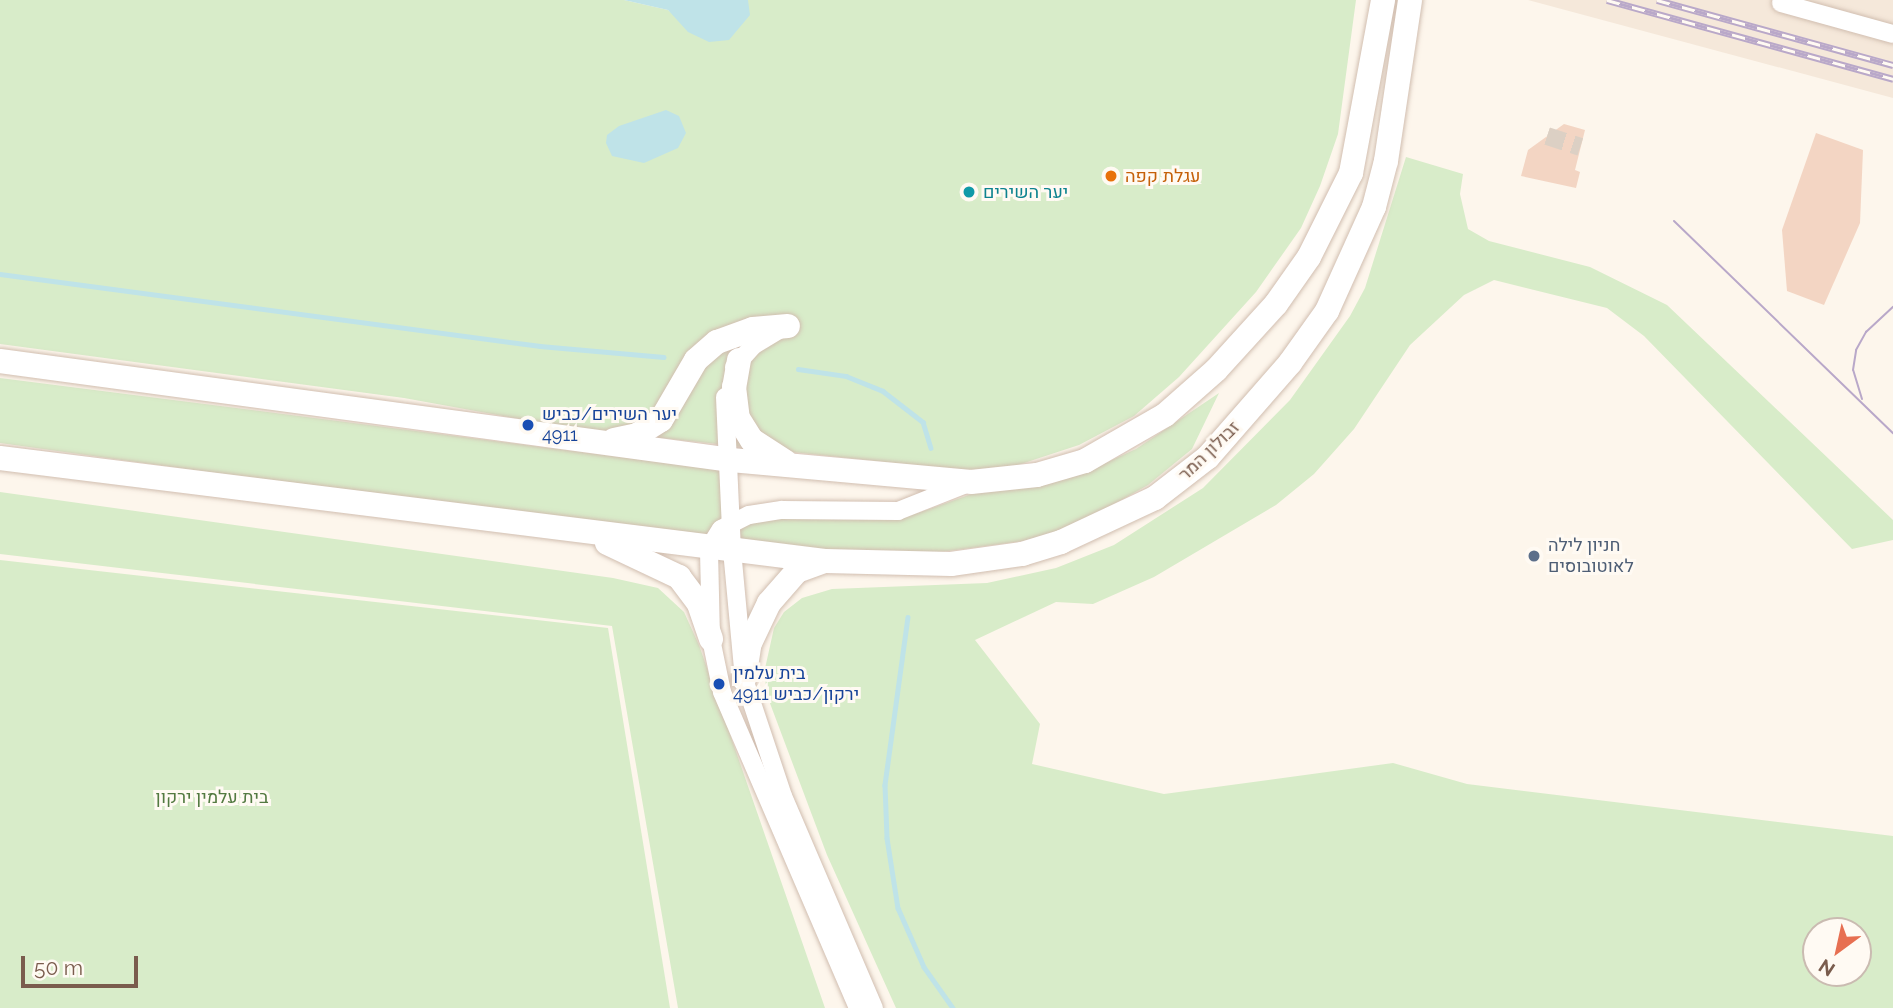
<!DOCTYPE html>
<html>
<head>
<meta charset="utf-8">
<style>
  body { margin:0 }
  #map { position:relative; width:1893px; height:1008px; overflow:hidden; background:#fdf6ec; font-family:Raleway,Heebo,sans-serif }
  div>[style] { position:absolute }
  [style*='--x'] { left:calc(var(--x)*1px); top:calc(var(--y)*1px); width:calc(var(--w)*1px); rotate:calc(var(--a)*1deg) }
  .residential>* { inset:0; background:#f5e8da }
  .green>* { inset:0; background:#d8ecc9 }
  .water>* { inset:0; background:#bfe3e8 }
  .stream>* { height:4.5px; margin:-2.25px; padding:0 2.25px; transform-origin:2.25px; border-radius:2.25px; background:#bfe3e8 }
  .building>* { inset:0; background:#f3d5c3 }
  .minor-tunnel>* { height:18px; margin-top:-9px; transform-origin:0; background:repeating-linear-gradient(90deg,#dcd0c4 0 18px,transparent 0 27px) }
  .roads { filter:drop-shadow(0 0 2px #d1beb0) drop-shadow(0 0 2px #d1beb0) }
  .minor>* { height:18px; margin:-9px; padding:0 9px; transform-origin:9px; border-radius:9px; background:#fff }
  .secondary>* { height:24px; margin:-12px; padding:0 12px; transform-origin:12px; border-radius:12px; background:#fff }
  .tram>* { height:2px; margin:-1px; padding:0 1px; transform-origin:1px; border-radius:1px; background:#b9a8c9 }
  .rail>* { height:7px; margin-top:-3.5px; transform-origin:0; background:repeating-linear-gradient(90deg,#fffaf3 0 13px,#b9a8c9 0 26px); box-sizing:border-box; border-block:2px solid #b9a8c9 }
  .dots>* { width:19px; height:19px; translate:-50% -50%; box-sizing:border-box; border:4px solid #fffaf3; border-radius:50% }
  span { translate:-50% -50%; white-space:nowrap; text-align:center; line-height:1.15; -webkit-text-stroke:6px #fffaf3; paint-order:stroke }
  .food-label { font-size:18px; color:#c56008 }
  .left { translate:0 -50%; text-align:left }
  .culture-label { font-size:18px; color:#0d838f }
  .transit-label { font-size:18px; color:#164399 }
  .street-label { font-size:18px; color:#7a5c4d }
  .service-label { font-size:18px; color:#4e5e75 }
  .park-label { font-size:18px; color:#537a41 }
  .north { position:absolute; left:1802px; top:917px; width:70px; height:70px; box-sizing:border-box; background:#fffaf3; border:2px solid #cabbb1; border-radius:50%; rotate:213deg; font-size:19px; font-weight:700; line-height:28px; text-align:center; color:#7a5c4d }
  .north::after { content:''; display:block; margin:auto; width:24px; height:32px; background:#e76f51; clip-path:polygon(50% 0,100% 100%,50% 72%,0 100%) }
  .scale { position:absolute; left:21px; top:956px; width:117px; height:32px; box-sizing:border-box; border:4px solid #7a5c4d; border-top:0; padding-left:9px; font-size:21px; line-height:24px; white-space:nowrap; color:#7a5c4d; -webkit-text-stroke:5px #fffaf3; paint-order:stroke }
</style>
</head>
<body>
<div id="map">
  <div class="residential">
    <i style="clip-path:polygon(1528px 0,1893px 0,1893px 98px)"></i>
  </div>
  <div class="green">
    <i style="clip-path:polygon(0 0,624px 0,668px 10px,682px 22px,748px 0,1356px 0,1338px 134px,1320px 186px,1301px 228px,1256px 292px,1179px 377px,1134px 416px,1079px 445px,1018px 465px,969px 471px,569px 428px,404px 398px,0 344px)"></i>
    <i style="clip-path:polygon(evenodd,1406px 157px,1463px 174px,1460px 194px,1468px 229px,1489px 241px,1590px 267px,1667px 305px,1893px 520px,1893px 540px,1852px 549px,1644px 336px,1607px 308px,1494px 280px,1464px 295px,1410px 345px,1354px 429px,1314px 474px,1276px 505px,1154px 577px,1093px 604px,1056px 602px,975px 640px,1040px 724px,1032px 764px,1164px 794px,1393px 763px,1467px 784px,1893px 836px,1893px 1008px,896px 1008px,827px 855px,768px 698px,764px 673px,774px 628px,784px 612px,802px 598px,832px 589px,987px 583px,1056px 568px,1114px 545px,1203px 488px,1290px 400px,1350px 316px,1365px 288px,1406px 157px,1816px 931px,1858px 931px,1858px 973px,1816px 973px,1816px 931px)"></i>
    <i style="clip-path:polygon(0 378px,722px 470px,723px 518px,703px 541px,0 443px)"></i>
    <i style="clip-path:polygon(1219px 393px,1192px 449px,1148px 485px,1072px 528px,1023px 541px,917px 555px,740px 545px,736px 528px,767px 517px,918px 513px,980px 491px,1090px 470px,1136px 449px)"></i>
    <i style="clip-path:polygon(0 492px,613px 578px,658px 588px,684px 612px,699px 645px,825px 1008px,678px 1008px,612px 626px,0 554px)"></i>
    <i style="clip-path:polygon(0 560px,608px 628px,670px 1008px,0 1008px)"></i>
  </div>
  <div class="water">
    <i style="clip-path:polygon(624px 0,748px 0,750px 15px,729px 40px,709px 42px,688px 32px,668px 10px)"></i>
    <i style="clip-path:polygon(666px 110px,679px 116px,686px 133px,678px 148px,644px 163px,612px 156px,606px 143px,607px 135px,619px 126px)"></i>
  </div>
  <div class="stream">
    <i style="--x:0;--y:274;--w:545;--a:7.59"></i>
    <i style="--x:540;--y:346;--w:124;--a:5.1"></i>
    <i style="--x:798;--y:369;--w:49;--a:8.3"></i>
    <i style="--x:846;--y:376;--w:40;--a:22"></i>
    <i style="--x:883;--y:391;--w:51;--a:37.8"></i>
    <i style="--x:923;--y:422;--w:27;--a:73"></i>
    <i style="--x:908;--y:617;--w:170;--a:97.8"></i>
    <i style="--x:885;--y:785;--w:53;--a:87.8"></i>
    <i style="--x:887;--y:838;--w:71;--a:81.1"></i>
    <i style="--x:898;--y:908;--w:64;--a:66.2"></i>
    <i style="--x:924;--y:967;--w:50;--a:54.7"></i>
  </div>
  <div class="building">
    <i style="clip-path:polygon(1564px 124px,1585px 130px,1575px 170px,1580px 172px,1576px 188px,1521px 176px,1528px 150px)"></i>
    <i style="clip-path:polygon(1816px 133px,1863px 150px,1860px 223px,1824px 305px,1787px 291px,1782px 230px)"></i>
  </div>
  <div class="minor-tunnel">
    <i style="--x:1547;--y:136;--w:35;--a:18"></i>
  </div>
  <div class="roads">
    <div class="minor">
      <i style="--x:1781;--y:3;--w:116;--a:15.5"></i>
      <i style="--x:734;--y:367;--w:30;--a:-48"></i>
      <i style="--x:754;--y:345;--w:29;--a:-31"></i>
      <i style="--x:725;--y:397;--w:153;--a:87.4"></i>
      <i style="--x:732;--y:550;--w:130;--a:84.7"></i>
      <i style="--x:744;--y:679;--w:123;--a:71.6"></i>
      <i style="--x:783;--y:796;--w:231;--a:66.8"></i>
      <i style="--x:858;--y:1008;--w:344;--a:-113.3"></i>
      <i style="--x:722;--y:692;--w:54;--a:-101.7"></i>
      <i style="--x:711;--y:639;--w:91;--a:-91.3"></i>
      <i style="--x:709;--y:548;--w:22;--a:-58"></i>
      <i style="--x:721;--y:529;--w:31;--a:-27"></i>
      <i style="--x:749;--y:515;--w:33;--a:-9"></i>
      <i style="--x:782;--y:510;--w:116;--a:0.5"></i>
      <i style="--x:898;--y:511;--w:79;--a:-21.7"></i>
    </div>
    <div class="secondary">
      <i style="--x:739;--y:360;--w:27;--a:100"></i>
      <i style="--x:734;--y:387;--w:31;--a:83"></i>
      <i style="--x:738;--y:418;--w:26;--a:58"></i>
      <i style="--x:752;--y:440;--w:40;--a:32.9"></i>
      <i style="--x:0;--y:361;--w:738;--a:7.71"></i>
      <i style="--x:731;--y:460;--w:241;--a:5.2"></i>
      <i style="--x:971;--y:482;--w:66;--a:-6.1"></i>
      <i style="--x:1037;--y:475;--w:50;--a:-16.3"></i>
      <i style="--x:1085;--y:461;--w:92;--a:-29.9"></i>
      <i style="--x:1165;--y:415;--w:68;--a:-41.4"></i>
      <i style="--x:1216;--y:370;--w:89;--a:-47.7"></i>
      <i style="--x:1276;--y:304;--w:57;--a:-54.9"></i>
      <i style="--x:1309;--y:257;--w:94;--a:-63.4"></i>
      <i style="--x:1351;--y:173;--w:176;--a:-79.5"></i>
      <i style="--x:614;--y:440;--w:24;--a:-12"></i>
      <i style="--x:637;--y:435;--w:28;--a:-32"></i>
      <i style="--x:661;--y:420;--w:69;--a:-59.7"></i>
      <i style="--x:696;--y:360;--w:28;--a:-41"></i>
      <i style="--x:717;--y:342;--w:38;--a:-20"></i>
      <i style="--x:753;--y:329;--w:35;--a:-5"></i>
      <i style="--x:0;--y:458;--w:831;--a:7.12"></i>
      <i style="--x:825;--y:561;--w:126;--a:1.4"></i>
      <i style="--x:951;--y:564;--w:72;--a:-8"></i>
      <i style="--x:1022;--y:554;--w:41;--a:-17.1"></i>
      <i style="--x:1061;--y:542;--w:104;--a:-25.1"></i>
      <i style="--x:1155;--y:498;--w:67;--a:-37.7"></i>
      <i style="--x:1208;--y:457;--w:125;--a:-48.9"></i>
      <i style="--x:1290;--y:363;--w:64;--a:-54.6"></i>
      <i style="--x:1327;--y:311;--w:114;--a:-65.7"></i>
      <i style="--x:1374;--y:207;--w:48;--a:-75.4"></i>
      <i style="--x:1386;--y:161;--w:163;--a:-81.5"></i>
      <i style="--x:607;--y:543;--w:80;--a:25.3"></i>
      <i style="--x:679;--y:577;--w:34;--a:53"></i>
      <i style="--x:699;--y:604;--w:37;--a:71"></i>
      <i style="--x:744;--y:679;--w:36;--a:-81"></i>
      <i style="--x:750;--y:643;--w:44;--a:-64.6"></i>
      <i style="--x:769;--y:603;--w:43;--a:-48.8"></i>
      <i style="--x:797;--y:571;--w:27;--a:-20"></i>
    </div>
  </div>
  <div class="tram">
    <i style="--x:1674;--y:221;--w:305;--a:44.1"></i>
    <i style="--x:1862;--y:399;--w:30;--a:-107"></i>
    <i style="--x:1853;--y:370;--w:20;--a:-81"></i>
    <i style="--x:1856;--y:350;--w:21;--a:-61"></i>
    <i style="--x:1866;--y:332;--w:37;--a:-43"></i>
  </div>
  <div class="rail">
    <i style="--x:1607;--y:0;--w:297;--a:15.4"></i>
    <i style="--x:1657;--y:0;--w:245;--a:15.4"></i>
  </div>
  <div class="dots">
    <i style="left:1111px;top:176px;background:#e8710a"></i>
    <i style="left:969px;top:192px;background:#0f9aa8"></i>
    <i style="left:528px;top:425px;background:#1a4fb4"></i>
    <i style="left:1534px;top:556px;background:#5c6f8a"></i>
    <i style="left:719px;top:684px;background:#1a4fb4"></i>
  </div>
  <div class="food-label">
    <span class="left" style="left:1125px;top:176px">עגלת קפה</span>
  </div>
  <div class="culture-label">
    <span class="left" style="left:983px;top:192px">יער השירים</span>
  </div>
  <div class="transit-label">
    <span class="left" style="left:542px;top:425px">יער השירים/כביש<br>4911</span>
    <span class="left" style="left:733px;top:684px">בית עלמין<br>ירקון/כביש 4911</span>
  </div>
  <div class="street-label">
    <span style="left:1209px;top:451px;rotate:-44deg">זבולון המר</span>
  </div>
  <div class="service-label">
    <span class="left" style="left:1548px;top:556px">חניון לילה<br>לאוטובוסים</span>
  </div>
  <div class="park-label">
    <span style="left:212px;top:797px">בית עלמין ירקון</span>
  </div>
  <div class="north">N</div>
  <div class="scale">50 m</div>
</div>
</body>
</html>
